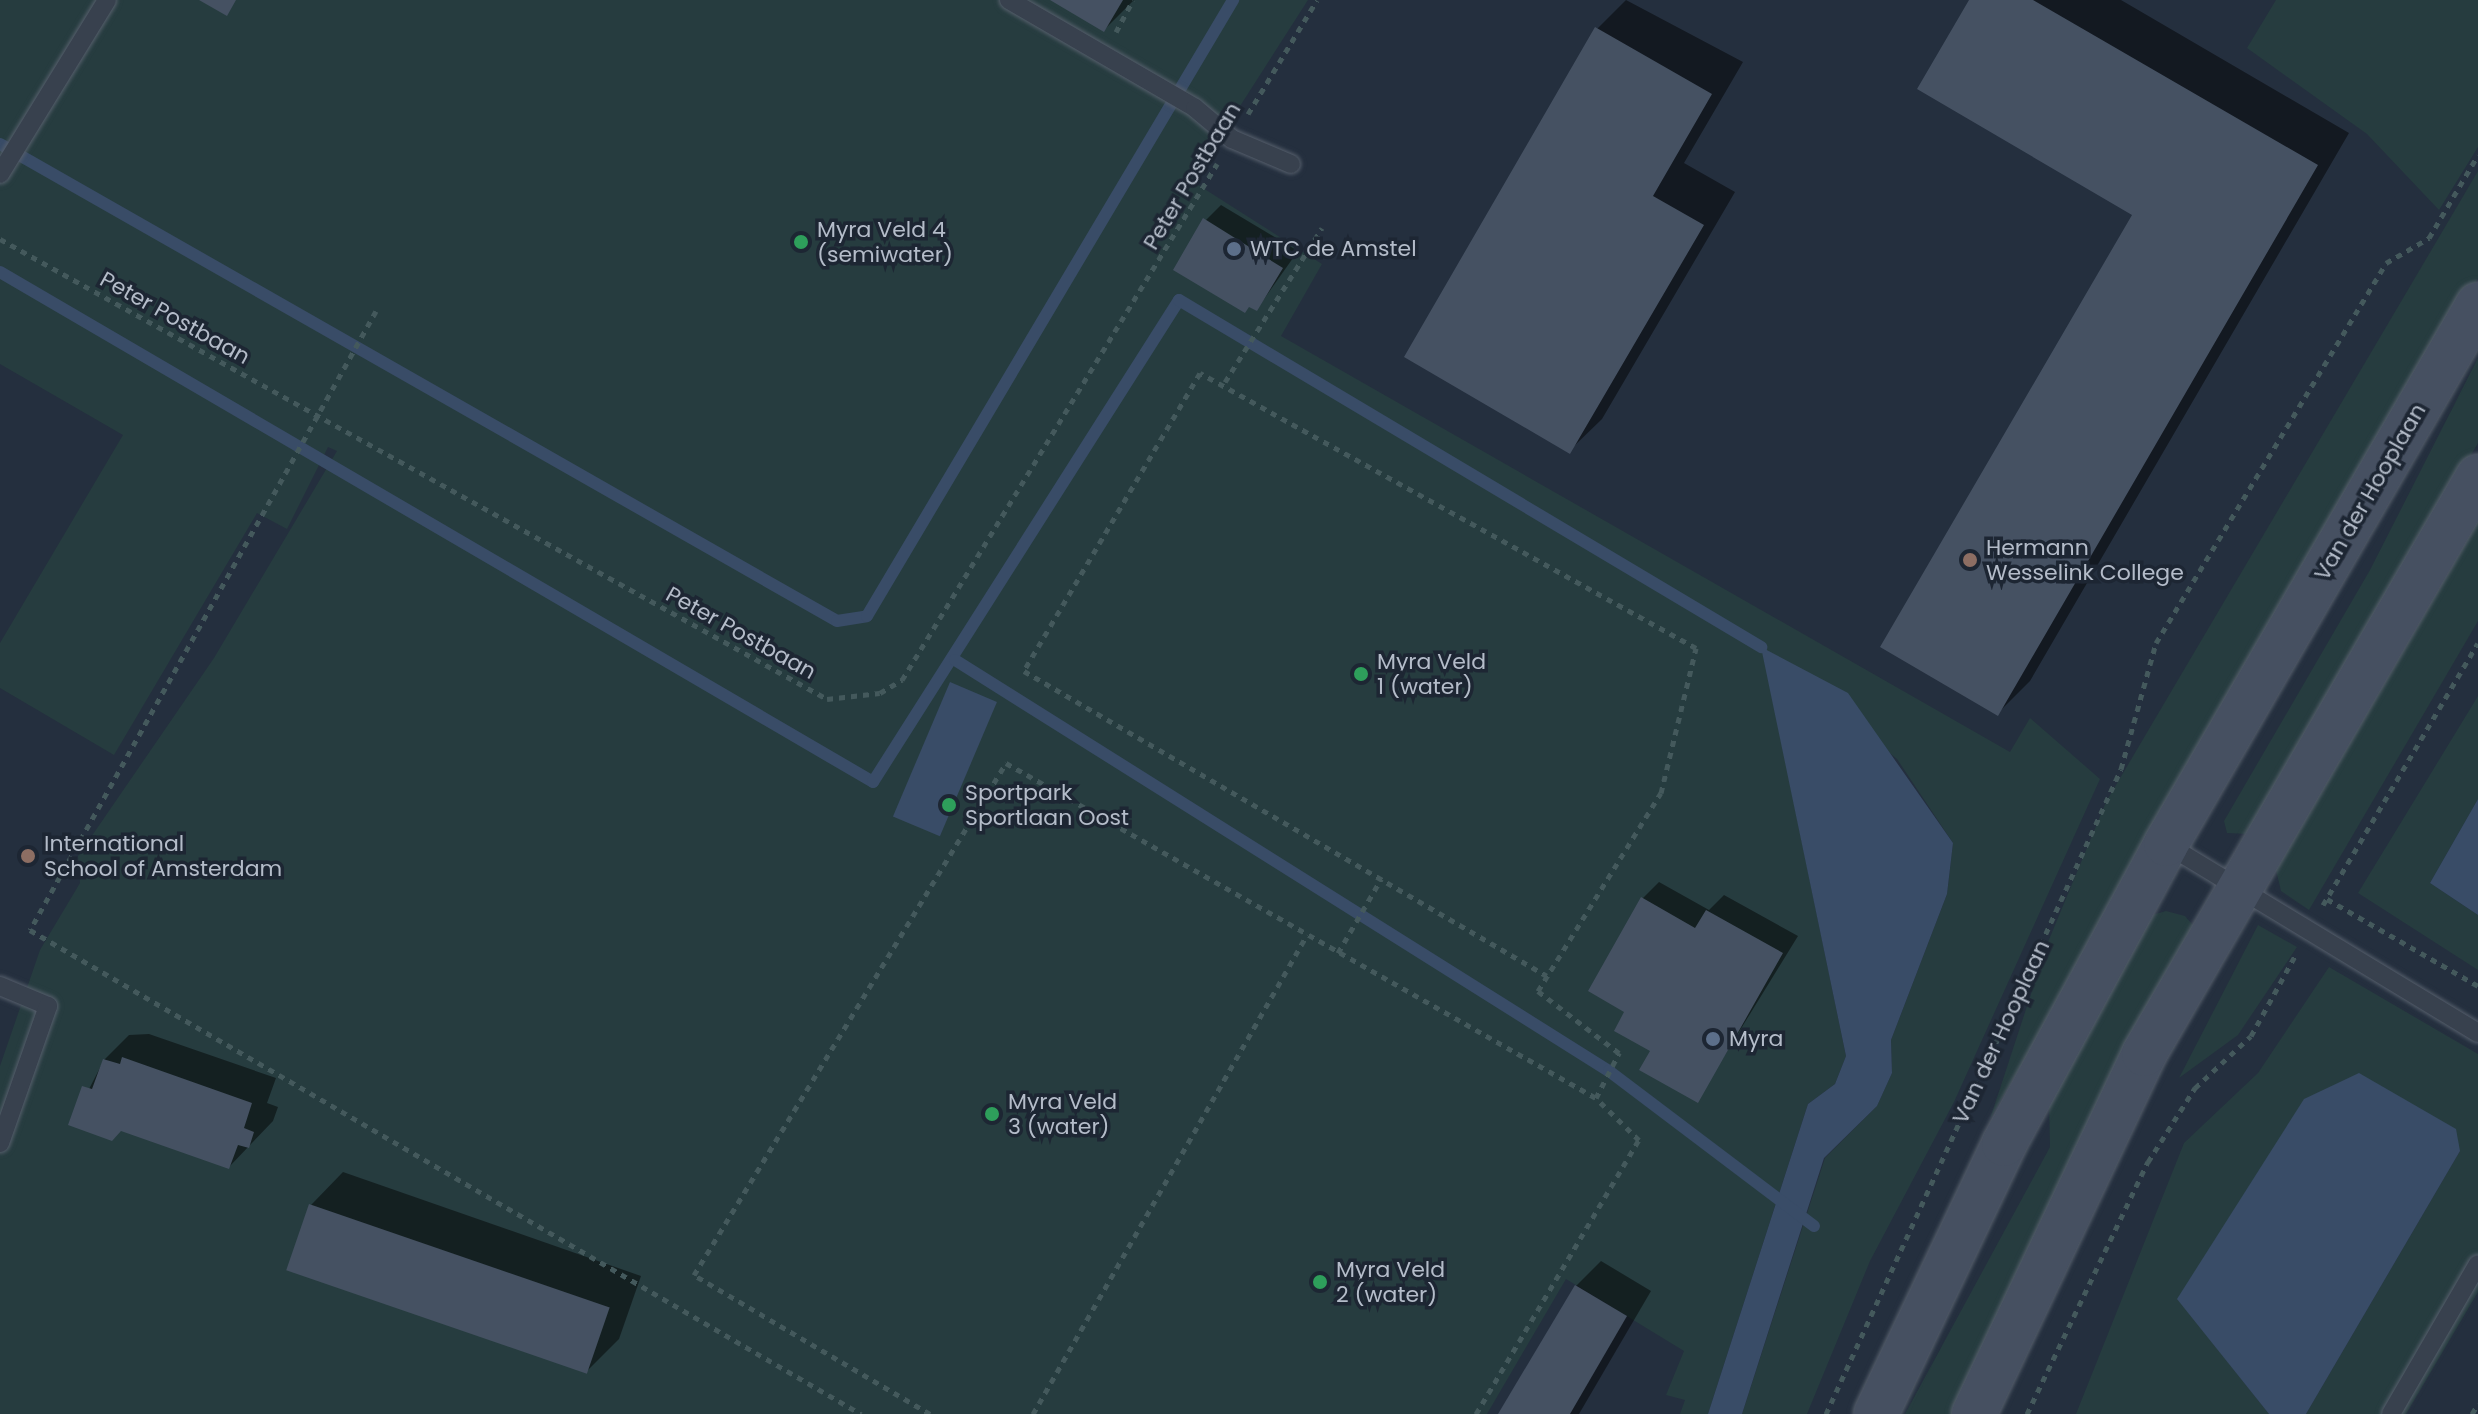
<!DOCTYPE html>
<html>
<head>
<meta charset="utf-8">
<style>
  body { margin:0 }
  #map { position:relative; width:2478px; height:1414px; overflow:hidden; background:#242f3e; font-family:Poppins,sans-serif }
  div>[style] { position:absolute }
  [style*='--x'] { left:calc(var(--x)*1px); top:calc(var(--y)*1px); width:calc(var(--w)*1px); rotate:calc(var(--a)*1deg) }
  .green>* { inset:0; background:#263c3f }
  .water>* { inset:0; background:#394c67; transform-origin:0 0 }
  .shadow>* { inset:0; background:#0007 }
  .stream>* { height:12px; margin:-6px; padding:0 6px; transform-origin:6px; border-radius:6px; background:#394c67 }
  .building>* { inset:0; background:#455162; transform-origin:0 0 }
  .path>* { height:5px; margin-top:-2.5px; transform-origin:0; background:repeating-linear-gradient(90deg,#44595c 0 6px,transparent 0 12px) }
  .roads { filter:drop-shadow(0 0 2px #565f6c) drop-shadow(0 0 2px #565f6c) }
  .lane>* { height:18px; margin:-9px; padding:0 9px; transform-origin:9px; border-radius:9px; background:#38414e }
  .secondary>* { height:44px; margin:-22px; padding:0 22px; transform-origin:22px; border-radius:22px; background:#465061 }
  .dots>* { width:22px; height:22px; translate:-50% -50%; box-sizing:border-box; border:4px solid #1d2633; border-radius:50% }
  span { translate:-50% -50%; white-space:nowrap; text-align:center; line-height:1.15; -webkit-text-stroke:7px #1d2633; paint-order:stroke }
  .street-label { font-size:22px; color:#b4bcc9 }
  .poi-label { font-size:22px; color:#b4bcc9 }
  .left { translate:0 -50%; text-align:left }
</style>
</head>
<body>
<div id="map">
  <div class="green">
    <i style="clip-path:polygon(0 0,1308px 0,1192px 181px,1322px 264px,1281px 336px,2010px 752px,2030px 718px,2100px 779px,1954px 1102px,1870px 1261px,1807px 1414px,1742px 1414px,1825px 1158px,1877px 1106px,1892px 1073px,1891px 1040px,1947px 894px,1953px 843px,1897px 759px,1762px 648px,1846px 1056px,1835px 1084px,1808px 1104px,1708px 1414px,1680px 1414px,1685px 1400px,1666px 1395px,1684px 1351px,1566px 1279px,1487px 1414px,0 1414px,0 1066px,40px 950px,80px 883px,78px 856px,214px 658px,337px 451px,328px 447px,287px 529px,257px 513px,114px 755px,0 688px,0 643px,123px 435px,0 364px)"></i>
    <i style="clip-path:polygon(2276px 0,2478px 0,2478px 147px,2439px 210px,2367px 134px,2247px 48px)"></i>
    <i style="clip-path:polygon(2478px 171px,2478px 278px,1990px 1119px,2048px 942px,2106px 802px)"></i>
    <i style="clip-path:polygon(2478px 358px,2478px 443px,2249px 834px,2227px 833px,2224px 821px,2370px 570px)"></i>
    <i style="clip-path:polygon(2478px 522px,2478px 621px,2309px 910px,2281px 891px,2276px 870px)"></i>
    <i style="clip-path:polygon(2478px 696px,2478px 799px,2430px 883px,2478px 915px,2478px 970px,2358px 893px)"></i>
    <i style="clip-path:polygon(2166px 911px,2185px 916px,2198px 931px,1960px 1414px,1905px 1414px,2050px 1147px,2049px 1102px,2152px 915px)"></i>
    <i style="clip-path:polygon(2258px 925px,2297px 947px,2238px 1035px,2179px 1078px)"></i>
    <i style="clip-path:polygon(2329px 967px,2478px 1054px,2478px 1292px,2406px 1414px,2306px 1414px,2460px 1151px,2178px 1299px,2269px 1414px,2076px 1414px,2184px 1143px,2258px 1073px)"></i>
  </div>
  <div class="water">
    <i style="clip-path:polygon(1761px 647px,1848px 693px,1953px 843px,1947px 894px,1891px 1040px,1892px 1073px,1877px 1106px,1824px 1158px,1742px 1414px,1708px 1414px,1808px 1104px,1835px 1084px,1846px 1056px)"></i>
    <i style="left:950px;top:682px;width:51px;height:146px;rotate:23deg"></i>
    <i style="clip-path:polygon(2478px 799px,2478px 915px,2430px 883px)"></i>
    <i style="clip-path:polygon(2359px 1073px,2456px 1129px,2460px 1151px,2306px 1414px,2269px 1414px,2177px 1299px,2304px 1099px)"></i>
  </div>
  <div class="shadow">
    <i style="clip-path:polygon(1058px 0,1134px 0,1104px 30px)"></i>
    <i style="clip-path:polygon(1626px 0,1743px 62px,1684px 163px,1735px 192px,1602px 419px,1569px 451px,1597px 29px)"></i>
    <i style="clip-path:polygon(1971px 0,2121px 0,2349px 133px,2030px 681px,1998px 713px,2135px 215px)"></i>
    <i style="clip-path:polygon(1221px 205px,1298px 251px,1257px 309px,1204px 222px)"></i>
    <i style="clip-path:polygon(1659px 882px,1709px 910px,1724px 895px,1798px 936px,1697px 1100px,1627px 1011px,1643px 898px)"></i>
    <i style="clip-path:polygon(149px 1034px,276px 1078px,267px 1103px,278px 1107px,273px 1121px,229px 1167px,121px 1129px,71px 1124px,104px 1060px,129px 1035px)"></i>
    <i style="clip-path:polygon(343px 1172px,641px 1276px,619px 1339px,586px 1372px,289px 1268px,311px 1205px)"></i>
    <i style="clip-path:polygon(1601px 1261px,1651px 1291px,1579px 1414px,1501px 1414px,1576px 1286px)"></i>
  </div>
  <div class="stream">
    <i style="--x:0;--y:144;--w:963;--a:29.68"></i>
    <i style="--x:837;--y:621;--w:30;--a:-9"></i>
    <i style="--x:867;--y:616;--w:717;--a:-59.28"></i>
    <i style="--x:0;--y:272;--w:1011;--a:30.29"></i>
    <i style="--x:873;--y:782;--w:571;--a:-57.59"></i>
    <i style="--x:1179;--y:300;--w:678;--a:30.8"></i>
    <i style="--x:955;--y:660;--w:772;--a:32.15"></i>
    <i style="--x:1609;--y:1071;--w:257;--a:37.1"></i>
  </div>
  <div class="building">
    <i style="clip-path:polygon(199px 0,236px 0,227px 16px)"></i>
    <i style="clip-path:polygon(1050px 0,1123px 0,1104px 32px)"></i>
    <i style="clip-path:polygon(1969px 0,2033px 0,2318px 165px,1998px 716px,1880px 647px,2132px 215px,1917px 89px)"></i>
    <i style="clip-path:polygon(1595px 27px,1712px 94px,1653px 196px,1704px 225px,1570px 454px,1404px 357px)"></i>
    <i style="clip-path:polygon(1203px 218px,1283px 268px,1257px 311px,1249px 307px,1245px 313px,1173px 270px)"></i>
    <i style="clip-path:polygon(1641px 897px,1695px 928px,1706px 910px,1783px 953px,1698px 1103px,1639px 1070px,1650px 1051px,1614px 1031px,1624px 1012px,1588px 991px)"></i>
    <i style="clip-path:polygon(122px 1057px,252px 1103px,244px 1128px,254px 1132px,249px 1148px,238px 1145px,229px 1169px,121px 1131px,112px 1141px,68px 1125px,82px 1086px,92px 1089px,103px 1059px,120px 1064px)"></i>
    <i style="left:309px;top:1204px;width:318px;height:70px;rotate:19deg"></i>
    <i style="clip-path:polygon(1575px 1285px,1627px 1316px,1570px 1414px,1498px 1414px)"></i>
  </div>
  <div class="path">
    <i style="--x:1116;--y:32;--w:36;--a:-62"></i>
    <i style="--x:1248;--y:114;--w:133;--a:-58.8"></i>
    <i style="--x:0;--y:239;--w:946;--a:29.08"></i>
    <i style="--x:827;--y:699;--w:53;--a:-6.5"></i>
    <i style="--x:880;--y:693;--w:26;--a:-31"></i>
    <i style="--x:902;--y:680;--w:605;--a:-58.6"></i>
    <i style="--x:376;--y:311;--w:709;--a:119.2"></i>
    <i style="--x:30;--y:930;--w:962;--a:30.22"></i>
    <i style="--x:1225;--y:382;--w:182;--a:-57.8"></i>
    <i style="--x:2327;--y:899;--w:174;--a:29.9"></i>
    <i style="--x:2323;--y:905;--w:304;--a:-59.4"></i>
    <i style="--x:1338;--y:953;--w:86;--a:-59.8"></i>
    <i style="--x:930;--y:1414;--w:274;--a:-149.5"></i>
    <i style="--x:694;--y:1275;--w:600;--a:-58.64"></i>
    <i style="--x:1006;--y:763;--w:678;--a:29.59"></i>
    <i style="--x:1033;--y:1414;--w:552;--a:-60.23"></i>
    <i style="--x:1476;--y:1414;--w:319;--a:-59.3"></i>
    <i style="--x:1639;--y:1140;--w:60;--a:-135.7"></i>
    <i style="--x:1596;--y:1098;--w:51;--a:-62.9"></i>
    <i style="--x:1619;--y:1053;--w:102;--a:-142.6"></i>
    <i style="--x:1538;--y:991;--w:233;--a:-58.2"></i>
    <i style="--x:1661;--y:793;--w:149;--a:-76.4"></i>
    <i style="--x:1696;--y:648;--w:567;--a:-150.99"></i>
    <i style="--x:1200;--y:373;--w:346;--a:120.6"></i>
    <i style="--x:1024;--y:671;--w:605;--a:30.25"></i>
    <i style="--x:1826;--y:1414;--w:709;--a:-65.42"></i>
    <i style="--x:2121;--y:769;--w:131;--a:-74.5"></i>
    <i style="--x:2156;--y:643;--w:444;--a:-58.8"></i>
    <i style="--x:2386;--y:263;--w:50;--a:-30.2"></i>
    <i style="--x:2429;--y:238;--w:96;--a:-59.4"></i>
    <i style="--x:2027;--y:1414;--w:280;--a:-64.4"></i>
    <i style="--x:2148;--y:1162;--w:88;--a:-57.6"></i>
    <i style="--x:2195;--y:1088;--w:76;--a:-42.9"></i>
    <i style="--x:2251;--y:1036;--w:91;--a:-61.2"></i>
    <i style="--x:2472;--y:1414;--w:12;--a:-59"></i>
  </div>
  <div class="roads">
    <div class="lane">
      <i style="--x:1009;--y:0;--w:215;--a:30.1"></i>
      <i style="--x:1195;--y:108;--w:48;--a:40"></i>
      <i style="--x:1232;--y:139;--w:64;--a:23"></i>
      <i style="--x:0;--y:174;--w:204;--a:-58.4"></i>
      <i style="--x:2166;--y:844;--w:365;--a:31.2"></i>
      <i style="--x:0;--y:986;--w:52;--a:22.6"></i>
      <i style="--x:48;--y:1006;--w:145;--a:109.3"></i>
      <i style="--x:2391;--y:1414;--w:173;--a:-59.9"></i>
    </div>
    <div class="secondary">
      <i style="--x:1876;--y:1414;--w:299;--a:-64.6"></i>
      <i style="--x:2004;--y:1144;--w:341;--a:-61.6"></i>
      <i style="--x:2166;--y:844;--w:623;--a:-59.94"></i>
      <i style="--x:1974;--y:1414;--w:398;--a:-64.7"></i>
      <i style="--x:2144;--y:1054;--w:667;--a:-59.94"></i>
    </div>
  </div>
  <div class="dots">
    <i style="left:801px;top:242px;background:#2e9e5b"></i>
    <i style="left:1234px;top:249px;background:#5c6f8a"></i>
    <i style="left:1970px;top:560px;background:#8d6e63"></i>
    <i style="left:1361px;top:674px;background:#2e9e5b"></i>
    <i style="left:949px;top:805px;background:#2e9e5b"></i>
    <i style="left:28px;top:856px;background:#8d6e63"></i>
    <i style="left:1713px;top:1039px;background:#5c6f8a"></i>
    <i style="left:992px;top:1114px;background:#2e9e5b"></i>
    <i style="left:1320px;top:1282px;background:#2e9e5b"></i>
  </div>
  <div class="street-label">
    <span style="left:1192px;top:176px;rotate:-59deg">Peter Postbaan</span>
    <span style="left:175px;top:318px;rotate:29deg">Peter Postbaan</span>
    <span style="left:2370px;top:492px;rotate:-60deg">Van der Hooplaan</span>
    <span style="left:741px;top:633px;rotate:29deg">Peter Postbaan</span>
    <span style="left:2001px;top:1032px;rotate:-65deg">Van der Hooplaan</span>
  </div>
  <div class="poi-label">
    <span class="left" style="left:817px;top:242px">Myra Veld 4<br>(semiwater)</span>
    <span class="left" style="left:1250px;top:249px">WTC de Amstel</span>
    <span class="left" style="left:1986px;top:560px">Hermann<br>Wesselink College</span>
    <span class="left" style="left:1377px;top:674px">Myra Veld<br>1 (water)</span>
    <span class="left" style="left:965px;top:805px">Sportpark<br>Sportlaan Oost</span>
    <span class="left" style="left:44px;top:856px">International<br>School of Amsterdam</span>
    <span class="left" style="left:1729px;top:1039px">Myra</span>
    <span class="left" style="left:1008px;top:1114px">Myra Veld<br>3 (water)</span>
    <span class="left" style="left:1336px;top:1282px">Myra Veld<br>2 (water)</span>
  </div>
</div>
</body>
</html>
